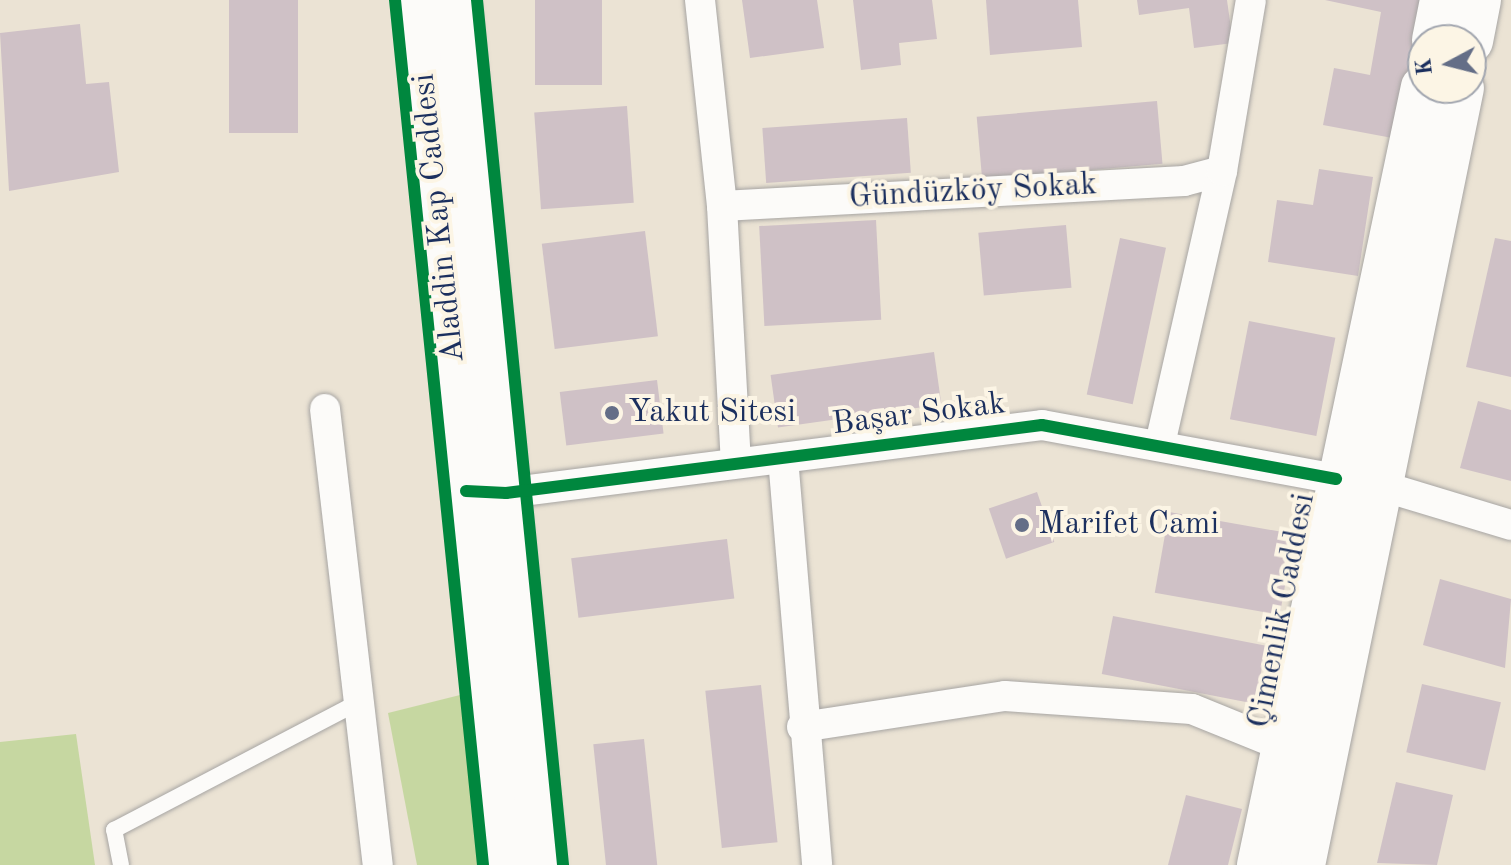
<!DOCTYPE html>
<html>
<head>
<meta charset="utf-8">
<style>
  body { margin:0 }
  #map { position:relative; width:1511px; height:865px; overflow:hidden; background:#ebe3d4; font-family:"Old Standard TT",serif }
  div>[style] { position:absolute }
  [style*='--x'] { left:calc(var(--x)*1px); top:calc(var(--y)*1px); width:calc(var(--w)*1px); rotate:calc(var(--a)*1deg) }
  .green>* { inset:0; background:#c6d7a1 }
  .building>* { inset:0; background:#cfc1c6; transform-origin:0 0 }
  .roads { filter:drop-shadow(0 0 2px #a7a5a3) drop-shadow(0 0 2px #a7a5a3) }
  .lane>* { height:16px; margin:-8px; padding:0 8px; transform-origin:8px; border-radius:8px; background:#fcfbf9 }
  .street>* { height:30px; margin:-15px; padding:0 15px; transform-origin:15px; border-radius:15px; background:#fcfbf9 }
  .secondary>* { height:44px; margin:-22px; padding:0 22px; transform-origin:22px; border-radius:22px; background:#fcfbf9 }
  .cycleway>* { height:12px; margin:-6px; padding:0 6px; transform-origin:6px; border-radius:6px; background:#00873e }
  .dots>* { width:22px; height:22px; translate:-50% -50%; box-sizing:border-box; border:4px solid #fcf5e5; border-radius:50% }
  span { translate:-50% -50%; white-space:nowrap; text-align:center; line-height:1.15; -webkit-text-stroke:8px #fcf5e5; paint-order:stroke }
  .street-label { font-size:32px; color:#1b2f5e }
  .poi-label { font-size:32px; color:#1b2f5e }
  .left { translate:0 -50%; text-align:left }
  .north { position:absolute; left:1407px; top:24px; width:80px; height:80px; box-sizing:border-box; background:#fcf5e5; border:2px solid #a2a6af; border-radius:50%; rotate:263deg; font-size:22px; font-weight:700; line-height:32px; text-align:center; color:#1b2f5e }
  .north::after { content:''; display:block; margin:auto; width:28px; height:36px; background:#646e87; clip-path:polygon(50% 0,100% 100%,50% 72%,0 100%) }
</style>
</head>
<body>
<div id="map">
  <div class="green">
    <i style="clip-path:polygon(460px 695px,502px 865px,417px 865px,388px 713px)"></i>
    <i style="clip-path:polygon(76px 734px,95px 865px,0 865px,0 742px)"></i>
  </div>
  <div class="building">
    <i style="left:229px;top:0;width:69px;height:133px"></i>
    <i style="left:535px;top:0;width:67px;height:85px"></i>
    <i style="clip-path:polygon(742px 0,817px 0,824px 48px,750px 58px)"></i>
    <i style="clip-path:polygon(853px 0,932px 0,937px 39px,899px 43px,901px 65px,861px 70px)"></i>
    <i style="clip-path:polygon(986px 0,1078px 0,1082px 47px,990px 55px)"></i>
    <i style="clip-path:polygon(1137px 0,1227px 0,1233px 43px,1194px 48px,1189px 8px,1139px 15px)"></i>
    <i style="clip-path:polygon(1325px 0,1428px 0,1403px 140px,1323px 125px,1334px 68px,1370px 75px,1381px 12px)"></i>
    <i style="clip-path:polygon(80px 24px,86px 84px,109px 82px,119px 172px,9px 191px,0 33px)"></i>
    <i style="left:1157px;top:101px;width:63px;height:181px;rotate:85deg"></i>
    <i style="left:627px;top:106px;width:97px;height:93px;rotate:86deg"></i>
    <i style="left:907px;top:118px;width:55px;height:145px;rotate:86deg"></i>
    <i style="clip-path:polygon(1319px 169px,1373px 177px,1358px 276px,1268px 262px,1277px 200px,1313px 205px)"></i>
    <i style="left:876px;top:220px;width:100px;height:117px;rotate:87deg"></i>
    <i style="left:1066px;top:225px;width:63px;height:88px;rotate:85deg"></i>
    <i style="left:645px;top:231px;width:106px;height:104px;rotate:83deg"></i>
    <i style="left:1120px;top:238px;width:47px;height:160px;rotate:12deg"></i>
    <i style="clip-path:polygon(1495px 238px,1511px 241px,1511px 377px,1466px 367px)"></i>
    <i style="left:1249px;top:321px;width:88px;height:100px;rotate:11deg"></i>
    <i style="left:934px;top:352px;width:53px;height:165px;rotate:82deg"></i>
    <i style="left:657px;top:380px;width:54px;height:98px;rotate:83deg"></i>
    <i style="clip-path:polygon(1478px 401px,1511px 410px,1511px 481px,1460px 468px)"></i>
    <i style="left:1037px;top:492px;width:53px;height:51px;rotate:71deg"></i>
    <i style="left:1169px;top:512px;width:127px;height:82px;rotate:10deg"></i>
    <i style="left:727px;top:539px;width:60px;height:157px;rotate:83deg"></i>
    <i style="clip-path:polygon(1440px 579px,1511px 599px,1505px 668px,1423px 645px)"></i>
    <i style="left:1113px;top:616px;width:156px;height:59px;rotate:11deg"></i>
    <i style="left:1422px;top:684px;width:81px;height:70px;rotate:13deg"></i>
    <i style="left:761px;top:685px;width:158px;height:56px;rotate:84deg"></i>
    <i style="left:644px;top:739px;width:127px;height:51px;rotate:84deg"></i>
    <i style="clip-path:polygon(1396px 782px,1453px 795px,1437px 865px,1377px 863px)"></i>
    <i style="clip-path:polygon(1186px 795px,1242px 809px,1228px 865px,1168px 865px)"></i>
  </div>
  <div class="roads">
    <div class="lane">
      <i style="--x:121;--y:865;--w:36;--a:-101"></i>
      <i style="--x:114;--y:830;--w:276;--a:-27.6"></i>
    </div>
    <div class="street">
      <i style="--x:700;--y:0;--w:207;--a:83.9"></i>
      <i style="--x:722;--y:206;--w:256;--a:86.9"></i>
      <i style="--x:722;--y:206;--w:463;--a:-3.1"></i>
      <i style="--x:1184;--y:181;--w:39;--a:-15"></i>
      <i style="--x:325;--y:409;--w:459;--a:83.4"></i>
      <i style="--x:1160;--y:444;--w:280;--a:-77.2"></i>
      <i style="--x:1222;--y:171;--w:173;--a:-80.4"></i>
      <i style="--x:783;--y:458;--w:408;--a:85.2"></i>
      <i style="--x:1385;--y:487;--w:132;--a:16.8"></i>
      <i style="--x:506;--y:493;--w:540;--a:-7.23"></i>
      <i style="--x:1042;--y:425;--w:299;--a:10.4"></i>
      <i style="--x:802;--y:727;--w:205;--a:-8.7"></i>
      <i style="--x:1005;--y:696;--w:187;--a:4"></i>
      <i style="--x:1192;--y:709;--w:98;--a:22.1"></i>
    </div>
    <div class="secondary">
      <i style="--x:419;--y:0;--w:869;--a:84.32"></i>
      <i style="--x:457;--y:0;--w:869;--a:84.32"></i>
      <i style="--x:1434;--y:40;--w:41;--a:-78.7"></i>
      <i style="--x:1471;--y:41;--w:42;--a:-79"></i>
      <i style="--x:1259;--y:865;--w:795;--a:-78.1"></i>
      <i style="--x:1303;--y:865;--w:793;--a:-78.44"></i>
    </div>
  </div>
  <div class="cycleway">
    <i style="--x:395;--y:0;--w:869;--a:84.19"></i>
    <i style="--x:477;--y:0;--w:869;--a:84.32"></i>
    <i style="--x:466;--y:491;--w:40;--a:2.9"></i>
    <i style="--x:506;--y:493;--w:540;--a:-7.23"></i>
    <i style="--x:1042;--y:425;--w:299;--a:10.4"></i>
  </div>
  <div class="dots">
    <i style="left:612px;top:413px;background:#646e87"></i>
    <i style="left:1022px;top:525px;background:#646e87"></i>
  </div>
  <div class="street-label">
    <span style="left:973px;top:192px;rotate:-3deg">Gündüzköy Sokak</span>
    <span style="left:440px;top:218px;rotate:-96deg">Aladdin Kap Caddesi</span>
    <span style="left:919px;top:415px;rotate:-7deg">Başar Sokak</span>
    <span style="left:1283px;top:611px;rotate:-79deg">Çimenlik Caddesi</span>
  </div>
  <div class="poi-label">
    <span class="left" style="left:628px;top:413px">Yakut Sitesi</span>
    <span class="left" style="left:1038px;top:525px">Marifet Cami</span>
  </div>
  <div class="north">K</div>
</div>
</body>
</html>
